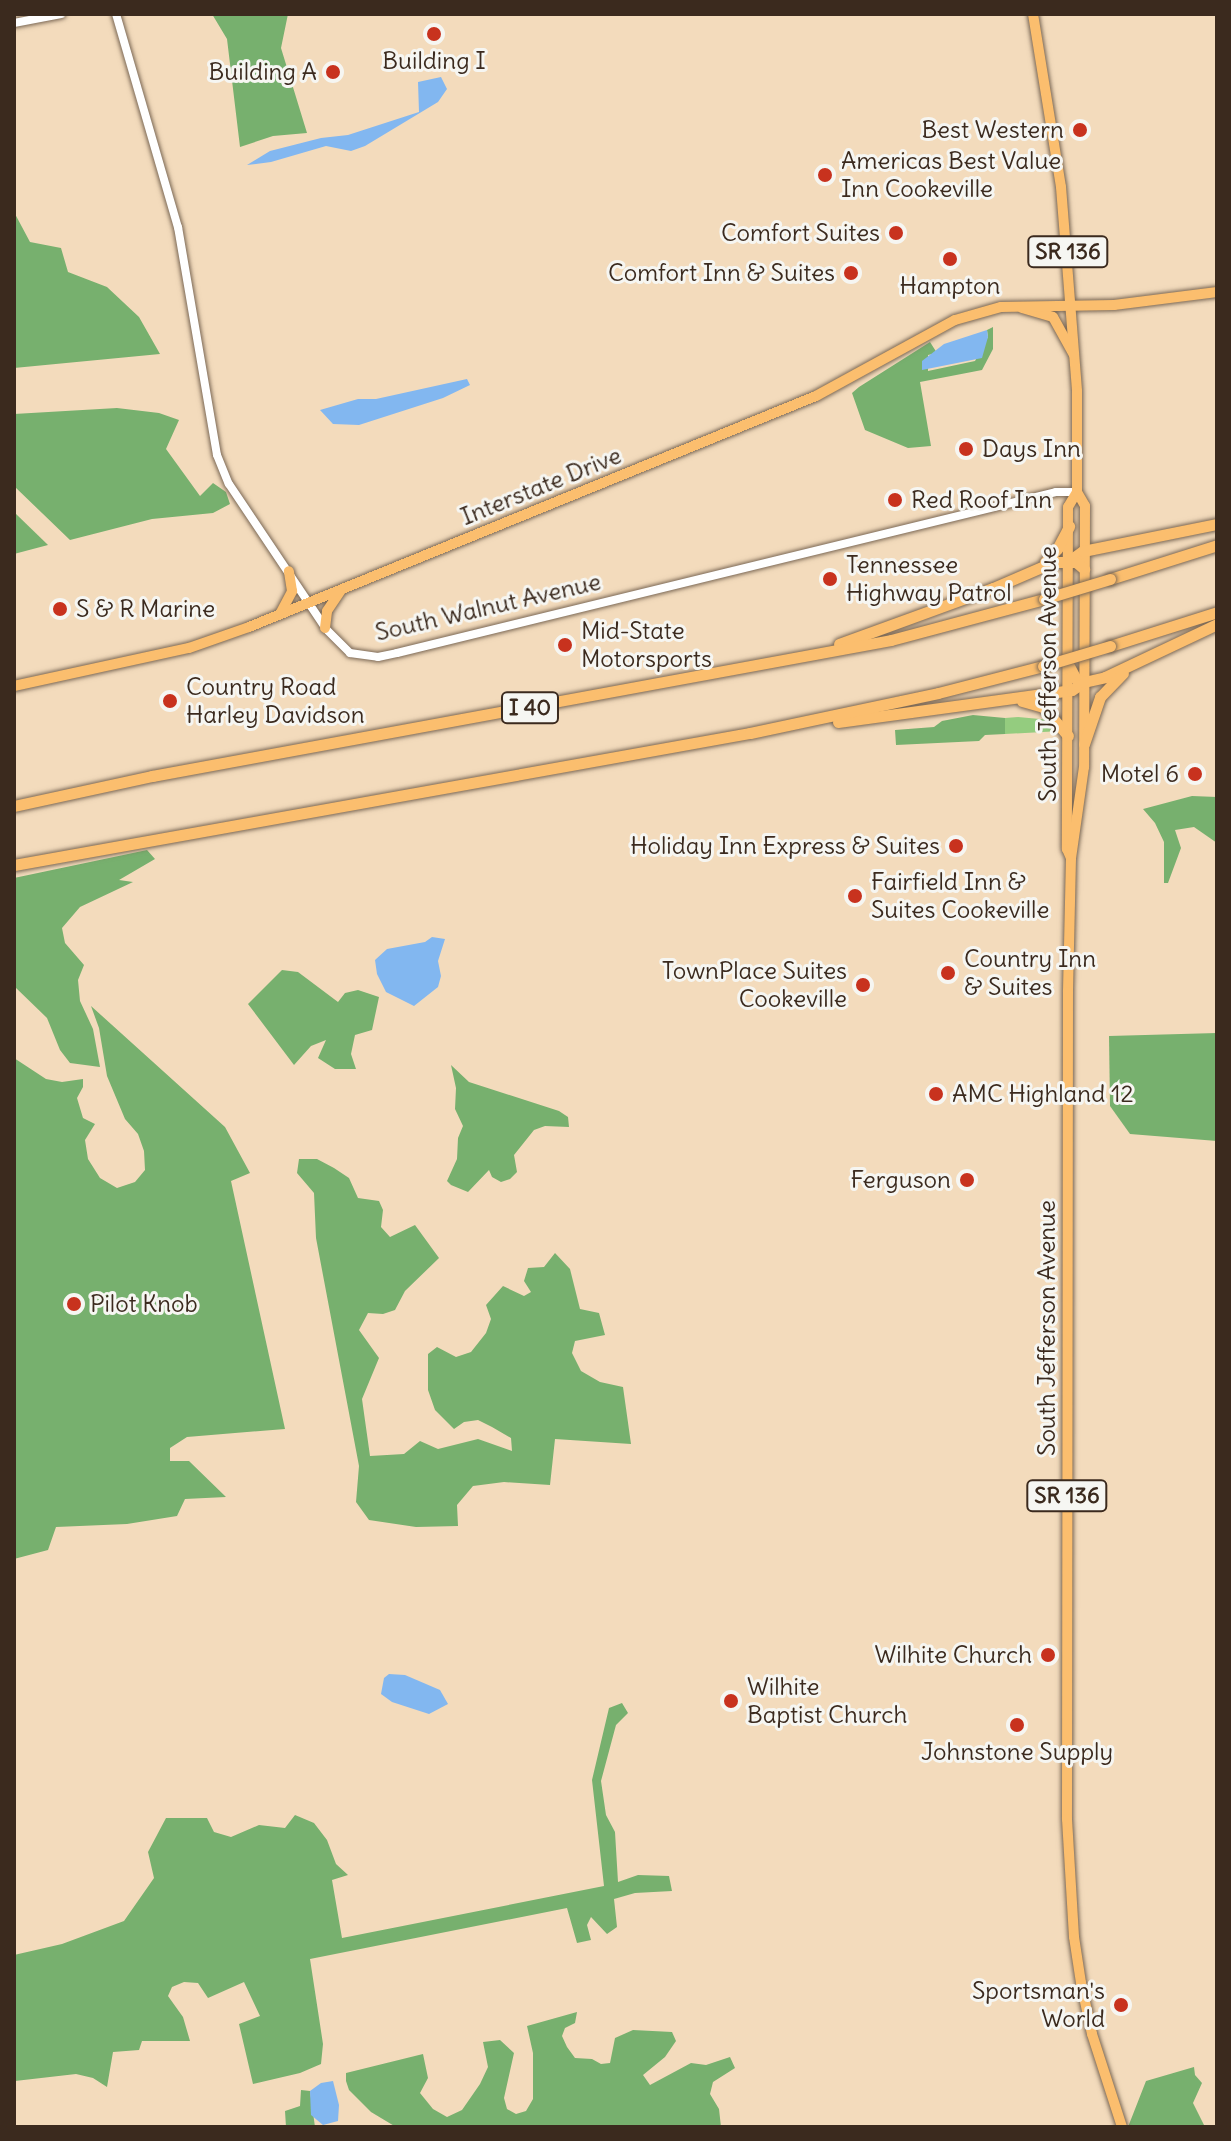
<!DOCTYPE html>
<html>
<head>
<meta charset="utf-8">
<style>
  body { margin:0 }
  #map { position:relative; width:1231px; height:2141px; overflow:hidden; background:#f3dbbc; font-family:Delius,sans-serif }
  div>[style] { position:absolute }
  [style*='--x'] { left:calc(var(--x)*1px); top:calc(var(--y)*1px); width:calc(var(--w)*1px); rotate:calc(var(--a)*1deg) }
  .green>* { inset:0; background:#94cc7f }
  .forest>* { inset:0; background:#77b06e }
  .water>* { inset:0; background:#82b7f0 }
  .roads { filter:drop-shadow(0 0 2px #7b6855) drop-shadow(0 0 2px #7b6855) }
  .minor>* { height:8px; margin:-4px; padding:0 4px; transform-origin:4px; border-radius:4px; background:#fff }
  .major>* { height:10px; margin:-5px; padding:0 5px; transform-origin:5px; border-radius:5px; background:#fbbe6e }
  .highway>* { height:11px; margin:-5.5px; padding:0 5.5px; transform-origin:5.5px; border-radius:5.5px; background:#fbbe6e }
  .bridges { filter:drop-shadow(0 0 2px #7b6855) drop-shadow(0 0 2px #7b6855) }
  .highway-bridge>* { height:11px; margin:-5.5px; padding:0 5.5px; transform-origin:5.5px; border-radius:5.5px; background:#fbbe6e }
  .dots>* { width:22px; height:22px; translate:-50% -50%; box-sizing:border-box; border:4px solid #f6f6f2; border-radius:50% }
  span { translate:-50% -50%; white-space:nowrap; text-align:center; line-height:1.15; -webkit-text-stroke:6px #f6f6f2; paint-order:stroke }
  .shield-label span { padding:2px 6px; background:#f6f6f2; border:2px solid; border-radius:6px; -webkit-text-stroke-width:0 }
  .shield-label { font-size:22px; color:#3b2a1e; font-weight:700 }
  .poi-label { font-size:24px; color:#3b2a1e }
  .right { translate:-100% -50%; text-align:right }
  .left { translate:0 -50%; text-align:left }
  .street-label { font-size:24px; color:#3b2a1e }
  .frame { position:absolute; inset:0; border:16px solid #3b2a1e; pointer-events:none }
</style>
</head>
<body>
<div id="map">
  <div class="green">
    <i style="clip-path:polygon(1018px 717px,1051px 720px,1061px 731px,1005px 734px,1005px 718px)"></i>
  </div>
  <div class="forest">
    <i style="clip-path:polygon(212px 14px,288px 14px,281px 48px,307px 133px,273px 136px,240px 147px,227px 39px)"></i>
    <i style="clip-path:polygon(14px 212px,30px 242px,61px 248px,68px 272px,107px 287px,139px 317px,160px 354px,14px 368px)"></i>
    <i style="clip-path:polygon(993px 327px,993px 349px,982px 370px,920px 382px,931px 446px,908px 448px,865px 430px,852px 393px,859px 387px,930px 342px,937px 353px,928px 355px,928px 371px,975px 361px,988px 337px,987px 330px)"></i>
    <i style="clip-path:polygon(117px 408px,159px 413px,179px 420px,166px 449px,200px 496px,213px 483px,226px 492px,230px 504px,213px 513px,152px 519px,70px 540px,14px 486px,14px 414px)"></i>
    <i style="clip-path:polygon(14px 512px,48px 545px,14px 554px)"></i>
    <i style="clip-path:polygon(973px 715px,1005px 718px,1005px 734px,985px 735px,979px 741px,896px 745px,895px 730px,934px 727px,942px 721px)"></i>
    <i style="clip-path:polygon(1192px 796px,1217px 797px,1217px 843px,1194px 827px,1175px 830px,1181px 848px,1168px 883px,1164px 883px,1164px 842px,1155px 823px,1143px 809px)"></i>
    <i style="clip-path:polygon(147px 850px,155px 859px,119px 880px,133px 882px,80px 907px,62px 928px,65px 943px,84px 965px,78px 980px,80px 1001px,93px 1029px,100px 1067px,70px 1063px,60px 1050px,47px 1018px,14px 986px,14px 878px)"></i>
    <i style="clip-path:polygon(282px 970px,298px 972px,338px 1002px,345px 993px,358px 990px,379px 997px,372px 1030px,355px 1035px,351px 1054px,356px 1069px,335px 1069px,318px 1058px,326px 1040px,311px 1046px,294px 1065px,248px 1004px)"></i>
    <i style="clip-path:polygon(91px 1006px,225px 1127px,250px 1173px,231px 1181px,285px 1429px,187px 1437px,170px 1448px,170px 1461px,189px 1461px,226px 1497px,185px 1499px,177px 1516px,127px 1524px,56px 1527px,48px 1550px,14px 1559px,14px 1058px,46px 1079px,62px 1082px,83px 1079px,83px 1087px,77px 1098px,83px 1118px,95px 1124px,85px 1140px,88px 1159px,100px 1178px,117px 1188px,135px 1182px,145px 1170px,144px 1151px,138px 1134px,125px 1119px,107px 1076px,99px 1028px)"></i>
    <i style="clip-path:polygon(1217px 1033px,1217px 1141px,1130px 1134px,1110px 1106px,1109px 1036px)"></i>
    <i style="clip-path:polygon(451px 1065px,469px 1082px,559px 1111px,568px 1117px,569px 1127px,545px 1126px,534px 1130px,514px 1155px,517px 1172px,510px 1179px,501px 1182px,492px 1177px,489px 1170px,468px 1192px,451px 1185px,447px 1181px,457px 1159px,458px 1138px,463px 1126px,455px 1109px,456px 1088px)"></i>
    <i style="clip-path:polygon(299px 1159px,317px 1159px,334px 1168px,349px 1178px,358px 1198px,379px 1201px,383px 1210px,381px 1227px,390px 1237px,415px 1225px,439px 1258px,405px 1291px,395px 1310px,383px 1314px,368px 1313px,359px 1330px,379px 1358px,362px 1399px,370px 1456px,404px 1454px,420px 1441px,438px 1449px,478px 1439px,512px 1451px,511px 1438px,492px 1427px,478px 1420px,464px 1422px,454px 1429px,435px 1410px,428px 1390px,428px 1354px,437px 1347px,456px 1357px,471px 1352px,486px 1333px,491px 1319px,486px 1305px,503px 1286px,524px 1296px,531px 1292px,524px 1281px,528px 1268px,544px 1267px,555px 1253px,570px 1269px,580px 1309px,599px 1313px,605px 1335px,575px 1341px,572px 1353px,581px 1371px,600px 1382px,623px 1387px,631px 1444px,555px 1439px,550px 1485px,504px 1482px,473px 1486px,457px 1505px,458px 1526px,416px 1527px,369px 1520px,356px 1502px,359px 1466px,316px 1238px,314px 1193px,297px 1173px)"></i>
    <i style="clip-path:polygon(622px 1703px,628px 1713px,616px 1725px,601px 1781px,606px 1815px,615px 1832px,618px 1882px,638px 1875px,669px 1876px,672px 1891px,635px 1893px,614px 1899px,617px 1927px,607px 1934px,591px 1917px,587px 1925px,591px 1940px,577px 1943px,567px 1908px,310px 1959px,323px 2044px,321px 2064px,300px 2073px,253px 2084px,239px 2024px,260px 2016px,244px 1982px,208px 1998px,198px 1983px,184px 1982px,172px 1987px,168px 1996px,183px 2017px,190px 2041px,142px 2041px,139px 2050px,113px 2052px,107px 2087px,93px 2078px,76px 2074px,15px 2081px,14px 1955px,62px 1944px,124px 1921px,154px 1878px,148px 1852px,166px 1818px,207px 1818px,214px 1832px,231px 1837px,259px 1825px,285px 1828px,295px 1815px,314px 1823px,327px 1840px,336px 1864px,348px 1875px,332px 1880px,342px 1938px,604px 1886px,592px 1780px,609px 1708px)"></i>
    <i style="clip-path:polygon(577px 2012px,575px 2023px,565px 2028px,562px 2036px,567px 2047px,575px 2058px,592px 2059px,601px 2064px,610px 2063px,615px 2038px,633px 2030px,672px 2032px,676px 2041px,665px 2057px,643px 2075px,650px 2085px,691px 2063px,706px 2065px,730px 2057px,735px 2068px,713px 2082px,710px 2094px,719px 2109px,721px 2127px,396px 2127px,371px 2112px,349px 2090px,346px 2081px,346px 2073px,423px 2054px,428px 2078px,420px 2093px,433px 2109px,447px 2117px,462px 2110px,480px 2084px,488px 2067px,483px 2042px,500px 2040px,514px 2053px,504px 2098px,507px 2109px,516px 2114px,526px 2111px,533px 2099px,533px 2053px,527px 2026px)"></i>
    <i style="clip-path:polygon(1194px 2067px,1195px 2075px,1202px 2083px,1193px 2103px,1205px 2127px,1128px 2127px,1146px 2081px)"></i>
    <i style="clip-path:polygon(301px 2090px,310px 2091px,315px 2127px,286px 2127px,285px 2111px,300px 2106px)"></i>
  </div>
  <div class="water">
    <i style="clip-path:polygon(441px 77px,447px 89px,438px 102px,365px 146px,351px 151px,326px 146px,271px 162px,247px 165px,270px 151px,321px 138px,348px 135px,419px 112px,418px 82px)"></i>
    <i style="clip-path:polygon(987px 330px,988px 337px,982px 358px,922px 370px,922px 361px,944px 344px)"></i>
    <i style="clip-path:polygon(467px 379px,470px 385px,443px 398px,359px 425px,333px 424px,320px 410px,358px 399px,376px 399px)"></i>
    <i style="clip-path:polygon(432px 937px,445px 939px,438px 961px,441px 976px,438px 987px,414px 1006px,386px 992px,377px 974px,375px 960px,387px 949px,425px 942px)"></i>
    <i style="clip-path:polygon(389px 1674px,405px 1675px,440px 1690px,448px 1704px,429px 1714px,392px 1702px,381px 1694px,384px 1678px)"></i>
    <i style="clip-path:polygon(333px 2081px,339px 2105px,338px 2121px,323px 2125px,311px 2115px,310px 2091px,321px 2083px)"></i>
  </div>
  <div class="roads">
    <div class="minor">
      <i style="--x:116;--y:14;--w:222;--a:73.8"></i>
      <i style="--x:178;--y:227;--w:231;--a:80.3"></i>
      <i style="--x:217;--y:455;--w:31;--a:68"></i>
      <i style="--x:229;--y:484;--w:174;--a:56.2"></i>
      <i style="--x:326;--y:629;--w:34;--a:45"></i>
      <i style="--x:350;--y:653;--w:28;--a:8"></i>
      <i style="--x:378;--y:657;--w:19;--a:-12"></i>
      <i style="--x:397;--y:653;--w:678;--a:-13.73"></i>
      <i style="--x:1056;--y:492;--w:21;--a:0"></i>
      <i style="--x:14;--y:23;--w:48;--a:-10.8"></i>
    </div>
    <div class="major">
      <i style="--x:1033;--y:14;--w:175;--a:80.8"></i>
      <i style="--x:1061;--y:187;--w:205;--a:85.5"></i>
      <i style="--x:1077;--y:391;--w:101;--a:90"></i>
      <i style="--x:1077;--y:492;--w:17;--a:121"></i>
      <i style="--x:1068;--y:507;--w:342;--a:90.2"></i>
      <i style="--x:1067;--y:849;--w:10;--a:66"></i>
      <i style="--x:1022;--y:308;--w:32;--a:16"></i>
      <i style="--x:1053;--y:317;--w:43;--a:61.1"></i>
      <i style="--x:1077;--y:492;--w:16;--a:60"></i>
      <i style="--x:1085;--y:506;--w:261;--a:90.2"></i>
      <i style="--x:1084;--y:767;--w:92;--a:98.1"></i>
      <i style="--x:1071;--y:858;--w:134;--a:91.3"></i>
      <i style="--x:1068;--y:992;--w:827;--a:90.07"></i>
      <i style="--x:1067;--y:1819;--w:118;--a:86.6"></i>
      <i style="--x:1074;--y:1937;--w:47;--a:81.3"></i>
      <i style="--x:1081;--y:1983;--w:52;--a:77.8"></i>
      <i style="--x:1092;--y:2034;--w:98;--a:72.1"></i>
      <i style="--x:280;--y:614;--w:26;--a:-62"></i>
      <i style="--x:292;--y:591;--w:20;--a:-99"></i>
      <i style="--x:325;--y:628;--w:17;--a:-83"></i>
      <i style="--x:327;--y:611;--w:25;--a:-56"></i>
      <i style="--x:14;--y:686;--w:179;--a:-12.3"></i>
      <i style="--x:189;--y:648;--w:64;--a:-19.3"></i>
      <i style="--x:249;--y:627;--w:612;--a:-22.17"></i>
      <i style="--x:816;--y:396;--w:158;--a:-28.7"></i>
      <i style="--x:955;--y:320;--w:48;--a:-15.8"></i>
      <i style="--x:1001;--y:307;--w:113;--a:-1"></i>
      <i style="--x:1114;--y:305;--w:104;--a:-7.2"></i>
    </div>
    <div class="highway">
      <i style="--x:1069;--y:561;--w:17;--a:-36"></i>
      <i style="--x:1083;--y:551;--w:137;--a:-11.4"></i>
      <i style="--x:1045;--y:562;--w:18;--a:-47"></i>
      <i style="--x:1057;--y:549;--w:26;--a:-62"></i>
      <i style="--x:1110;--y:579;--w:112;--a:-17.6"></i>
      <i style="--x:839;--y:644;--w:164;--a:-20"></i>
      <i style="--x:993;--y:588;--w:65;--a:-23.4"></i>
      <i style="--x:1053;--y:562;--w:23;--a:0"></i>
      <i style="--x:1076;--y:562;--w:11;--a:41"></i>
      <i style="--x:1110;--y:646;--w:112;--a:-17.6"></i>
      <i style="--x:1068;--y:664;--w:17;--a:62"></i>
      <i style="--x:1076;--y:679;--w:9;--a:21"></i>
      <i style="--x:1022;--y:701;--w:22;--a:16"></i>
      <i style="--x:1043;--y:707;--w:38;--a:49"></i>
      <i style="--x:838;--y:722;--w:236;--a:-7.8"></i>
      <i style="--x:1072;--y:690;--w:14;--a:-34"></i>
      <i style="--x:1084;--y:682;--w:22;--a:-13"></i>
      <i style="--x:1105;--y:677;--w:124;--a:-25.3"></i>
      <i style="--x:1084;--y:744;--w:50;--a:-71.2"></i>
      <i style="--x:1100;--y:697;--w:33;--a:-46"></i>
      <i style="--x:14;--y:806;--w:141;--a:-12.3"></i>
      <i style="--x:152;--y:776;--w:751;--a:-10.43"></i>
      <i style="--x:891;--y:640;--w:158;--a:-15"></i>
      <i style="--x:14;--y:865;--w:748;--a:-10.17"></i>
      <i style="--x:750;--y:733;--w:192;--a:-12"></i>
      <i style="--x:938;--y:693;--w:108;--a:-14.4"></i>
    </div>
  </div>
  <div class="bridges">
    <div class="highway-bridge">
      <i style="--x:1044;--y:599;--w:69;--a:-16.9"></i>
      <i style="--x:1043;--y:666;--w:70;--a:-16.6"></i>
    </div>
  </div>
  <div class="dots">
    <i style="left:434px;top:34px;background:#c8321e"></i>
    <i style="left:333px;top:72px;background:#c8321e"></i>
    <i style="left:1080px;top:130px;background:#c8321e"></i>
    <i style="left:825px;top:175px;background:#c8321e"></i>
    <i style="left:896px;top:233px;background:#c8321e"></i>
    <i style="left:950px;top:259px;background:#c8321e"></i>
    <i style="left:851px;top:273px;background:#c8321e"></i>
    <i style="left:966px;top:449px;background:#c8321e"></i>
    <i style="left:895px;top:500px;background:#c8321e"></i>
    <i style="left:830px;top:579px;background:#c8321e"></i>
    <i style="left:60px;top:609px;background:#c8321e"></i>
    <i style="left:565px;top:645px;background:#c8321e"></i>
    <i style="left:170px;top:701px;background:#c8321e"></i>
    <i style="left:1195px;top:774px;background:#c8321e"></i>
    <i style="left:956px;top:846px;background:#c8321e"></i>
    <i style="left:855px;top:896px;background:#c8321e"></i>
    <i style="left:948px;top:973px;background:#c8321e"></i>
    <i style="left:863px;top:985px;background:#c8321e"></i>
    <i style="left:936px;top:1094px;background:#c8321e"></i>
    <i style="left:967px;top:1180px;background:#c8321e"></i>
    <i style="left:74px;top:1304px;background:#c8321e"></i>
    <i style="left:1048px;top:1655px;background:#c8321e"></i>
    <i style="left:731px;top:1701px;background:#c8321e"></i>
    <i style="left:1017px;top:1725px;background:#c8321e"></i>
    <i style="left:1121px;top:2005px;background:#c8321e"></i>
  </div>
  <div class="shield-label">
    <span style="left:1068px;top:252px">SR 136</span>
    <span style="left:530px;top:708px">I 40</span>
    <span style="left:1067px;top:1496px">SR 136</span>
  </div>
  <div class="poi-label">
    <span style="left:434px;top:61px">Building I</span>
    <span class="right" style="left:317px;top:72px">Building A</span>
    <span class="right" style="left:1064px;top:130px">Best Western</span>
    <span class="left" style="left:841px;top:175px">Americas Best Value<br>Inn Cookeville</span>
    <span class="right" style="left:880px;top:233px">Comfort Suites</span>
    <span class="right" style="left:835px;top:273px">Comfort Inn &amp; Suites</span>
    <span style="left:950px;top:286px">Hampton</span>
    <span class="left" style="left:982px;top:449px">Days Inn</span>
    <span class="left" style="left:911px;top:500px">Red Roof Inn</span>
    <span class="left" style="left:846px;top:579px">Tennessee<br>Highway Patrol</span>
    <span class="left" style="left:76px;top:609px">S &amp; R Marine</span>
    <span class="left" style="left:581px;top:645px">Mid-State<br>Motorsports</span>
    <span class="left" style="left:186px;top:701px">Country Road<br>Harley Davidson</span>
    <span class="right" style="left:1179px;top:774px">Motel 6</span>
    <span class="right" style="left:940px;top:846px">Holiday Inn Express &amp; Suites</span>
    <span class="left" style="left:871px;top:896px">Fairfield Inn &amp;<br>Suites Cookeville</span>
    <span class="left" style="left:964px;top:973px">Country Inn<br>&amp; Suites</span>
    <span class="right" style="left:847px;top:985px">TownPlace Suites<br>Cookeville</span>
    <span class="left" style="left:952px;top:1094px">AMC Highland 12</span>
    <span class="right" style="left:951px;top:1180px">Ferguson</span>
    <span class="left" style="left:90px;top:1304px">Pilot Knob</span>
    <span class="right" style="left:1032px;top:1655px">Wilhite Church</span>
    <span class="left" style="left:747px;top:1701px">Wilhite<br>Baptist Church</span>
    <span style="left:1017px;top:1752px">Johnstone Supply</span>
    <span class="right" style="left:1105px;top:2005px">Sportsman's<br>World</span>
  </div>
  <div class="street-label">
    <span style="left:541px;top:486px;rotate:-22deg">Interstate Drive</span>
    <span style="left:488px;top:607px;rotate:-13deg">South Walnut Avenue</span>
    <span style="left:1048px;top:674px;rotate:-90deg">South Jefferson Avenue</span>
    <span style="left:1047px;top:1328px;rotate:-90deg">South Jefferson Avenue</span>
  </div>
  <div class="frame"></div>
</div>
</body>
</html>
